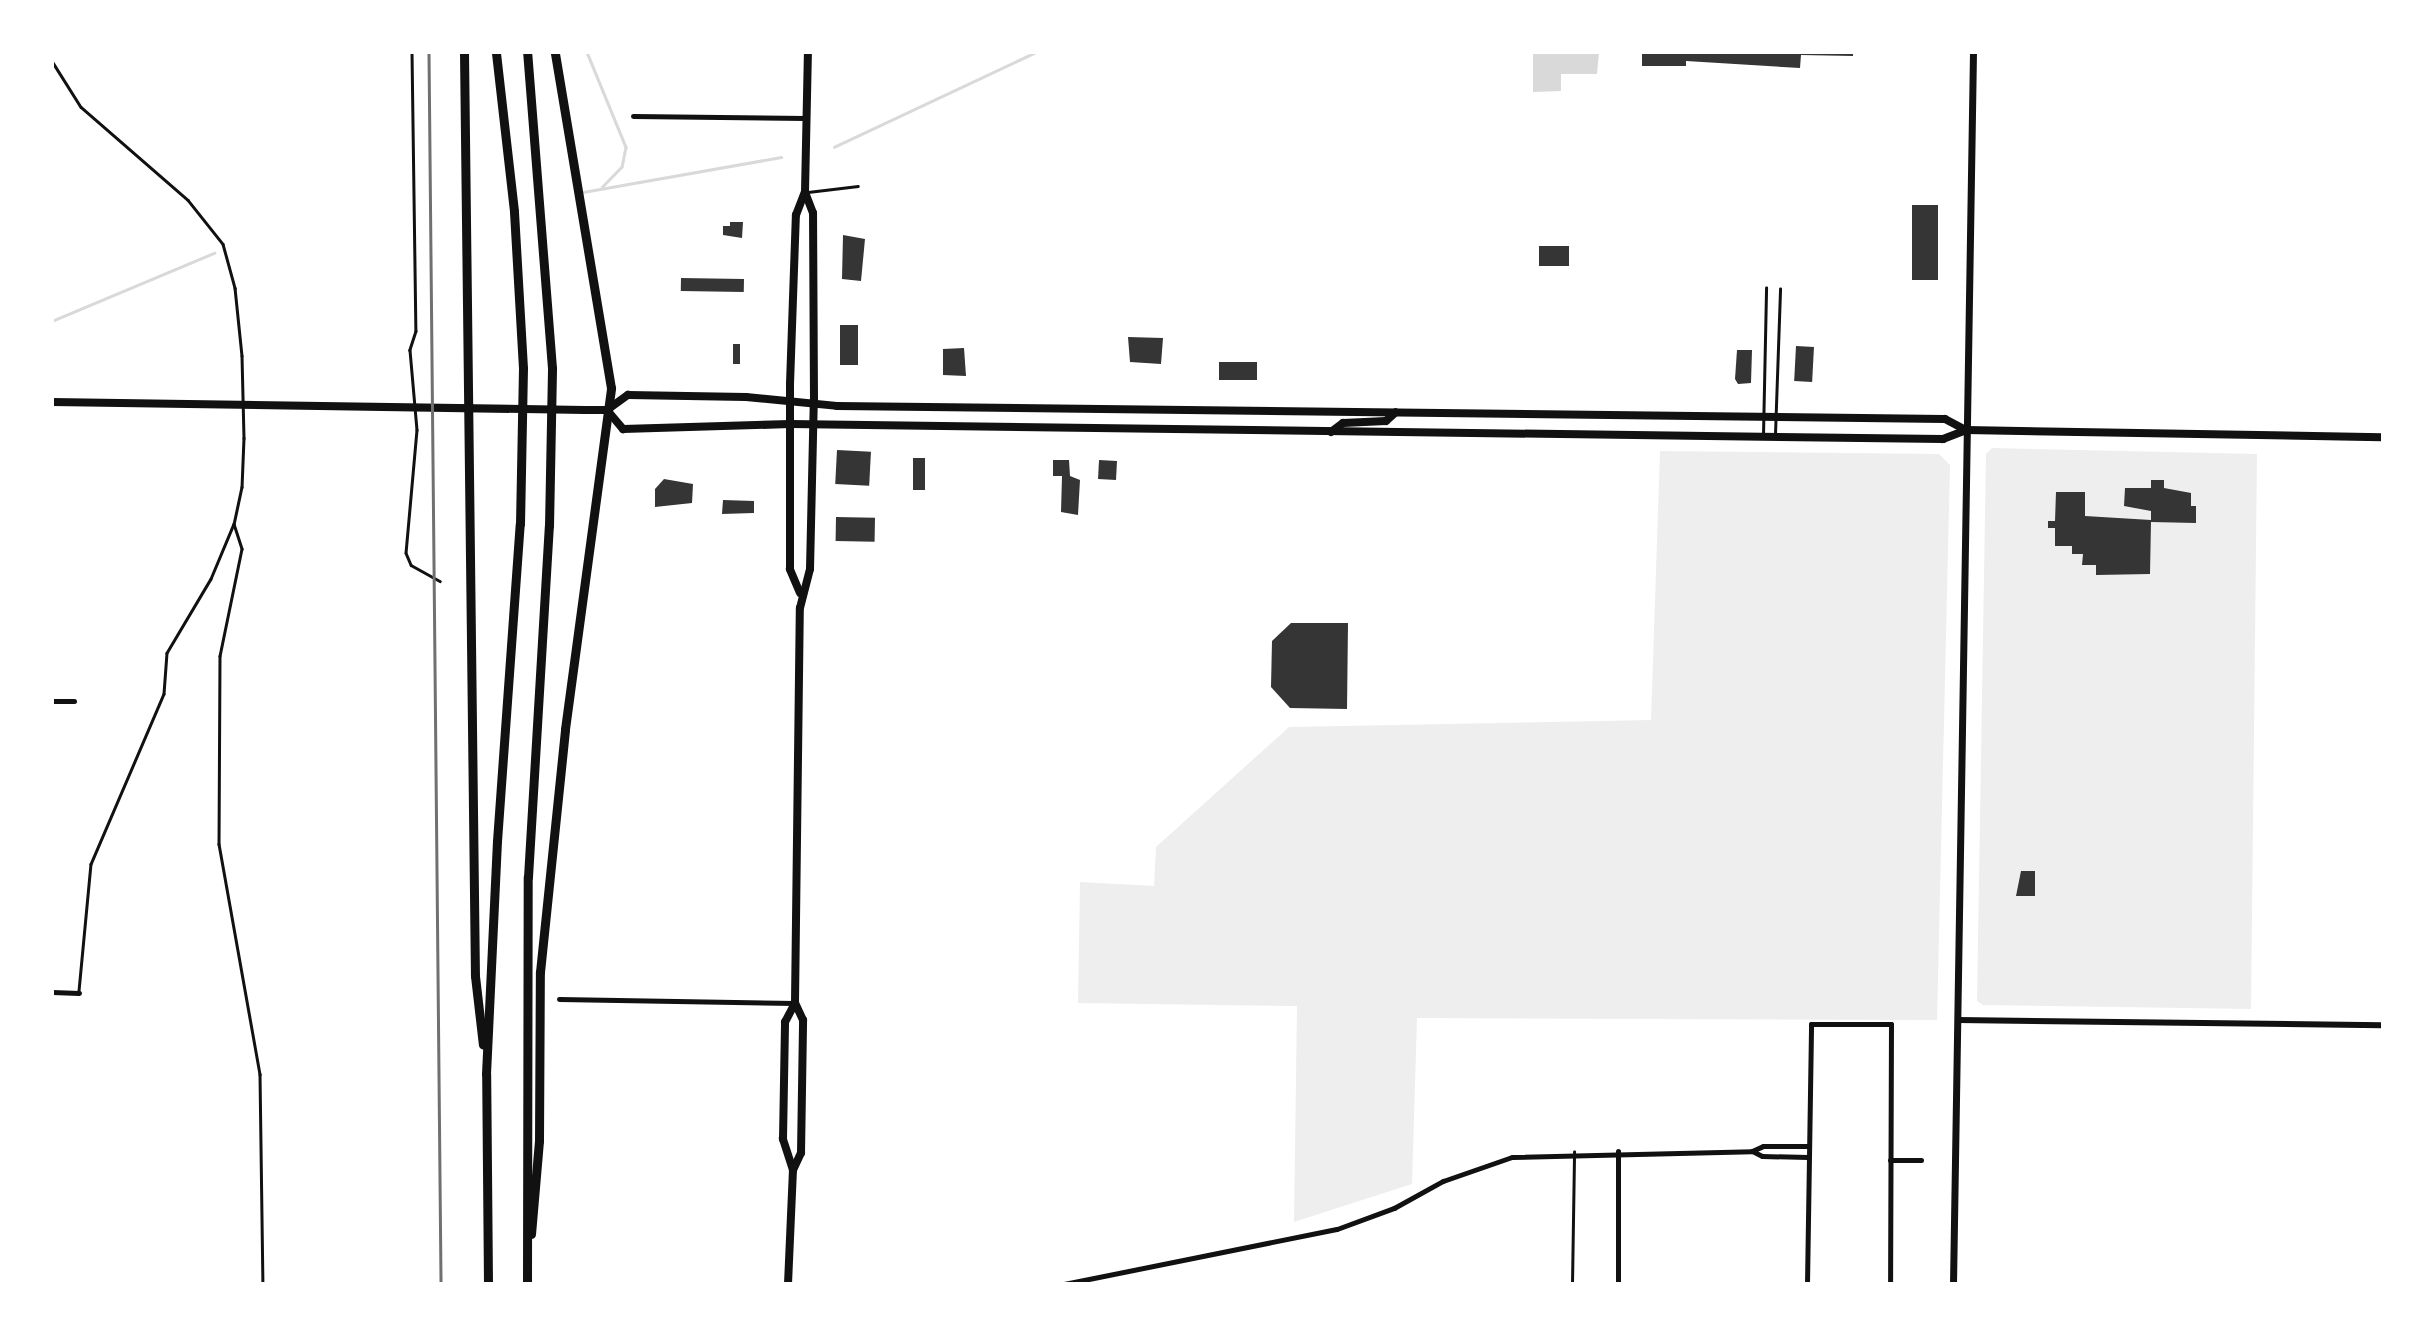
<!DOCTYPE html>
<html>
<head>
<meta charset="utf-8">
<style>
  body { margin:0 }
  #map { position:relative; width:2435px; height:1336px; overflow:hidden; background:#fff; font-family:Roboto,sans-serif }
  div>[style] { position:absolute }
  [style*='--x'] { left:calc(var(--x)*1px); top:calc(var(--y)*1px); width:calc(var(--w)*1px); rotate:calc(var(--a)*1deg) }
  .green>* { inset:0; background:#eee }
  .water>* { inset:0; background:#d9d9d9 }
  .stream>* { height:2.5px; margin:-1.25px; padding:0 1.25px; transform-origin:1.25px; border-radius:1.25px; background:#d9d9d9 }
  .building>* { inset:0; background:#353535; transform-origin:0 0 }
  .service>* { height:2.5px; margin:-1.25px; padding:0 1.25px; transform-origin:1.25px; border-radius:1.25px; background:#111 }
  .minor>* { height:5px; margin:-2.5px; padding:0 2.5px; transform-origin:2.5px; border-radius:2.5px; background:#111 }
  .tertiary>* { height:6px; margin:-3px; padding:0 3px; transform-origin:3px; border-radius:3px; background:#111 }
  .secondary>* { height:7px; margin:-3.5px; padding:0 3.5px; transform-origin:3.5px; border-radius:3.5px; background:#111 }
  .primary>* { height:8px; margin:-4px; padding:0 4px; transform-origin:4px; border-radius:4px; background:#111 }
  .motorway>* { height:9px; margin:-4.5px; padding:0 4.5px; transform-origin:4.5px; border-radius:4.5px; background:#111 }
  .rail>* { height:2.5px; margin:-1.25px; padding:0 1.25px; transform-origin:1.25px; border-radius:1.25px; background:#707070 }
  span { translate:-50% -50%; white-space:nowrap; text-align:center; line-height:1.15; -webkit-text-stroke:7px #fff; paint-order:stroke }
  .frame { position:absolute; inset:0; border:54px solid #fff; pointer-events:none }
</style>
</head>
<body>
<div id="map">
  <div class="green">
    <i style="clip-path:polygon(1992px 448px,2257px 454px,2251px 1009px,1983px 1005px,1977px 1001px,1986px 454px)"></i>
    <i style="clip-path:polygon(1660px 451px,1939px 454px,1950px 465px,1937px 1020px,1417px 1018px,1412px 1184px,1294px 1222px,1297px 1006px,1078px 1003px,1080px 882px,1154px 886px,1156px 847px,1289px 727px,1651px 720px)"></i>
  </div>
  <div class="water">
    <i style="clip-path:polygon(1533px 53px,1599px 53px,1597px 74px,1561px 74px,1561px 91px,1533px 92px)"></i>
  </div>
  <div class="stream">
    <i style="--x:587;--y:52;--w:103;--a:67.7"></i>
    <i style="--x:626;--y:147;--w:20;--a:101"></i>
    <i style="--x:622;--y:167;--w:28;--a:134"></i>
    <i style="--x:834;--y:147;--w:223;--a:-25.2"></i>
    <i style="--x:583;--y:192;--w:201;--a:-10"></i>
    <i style="--x:52;--y:321;--w:176;--a:-22.8"></i>
  </div>
  <div class="building">
    <i style="clip-path:polygon(1642px 52px,1853px 52px,1853px 56px,1801px 55px,1800px 68px,1686px 61px,1686px 66px,1642px 66px)"></i>
    <i style="left:1912px;top:205px;width:26px;height:75px"></i>
    <i style="clip-path:polygon(730px 222px,743px 222px,742px 238px,723px 235px,723px 226px,730px 226px)"></i>
    <i style="clip-path:polygon(843px 235px,865px 239px,861px 281px,842px 279px)"></i>
    <i style="left:1539px;top:246px;width:30px;height:20px"></i>
    <i style="left:681px;top:278px;width:63px;height:13px;rotate:1deg"></i>
    <i style="left:840px;top:325px;width:18px;height:40px"></i>
    <i style="clip-path:polygon(1128px 337px,1163px 338px,1161px 364px,1130px 362px)"></i>
    <i style="left:733px;top:344px;width:7px;height:20px"></i>
    <i style="left:1796px;top:346px;width:18px;height:35px;rotate:3deg"></i>
    <i style="clip-path:polygon(964px 348px,966px 376px,943px 375px,943px 349px)"></i>
    <i style="clip-path:polygon(1737px 350px,1752px 350px,1751px 383px,1738px 384px,1735px 379px)"></i>
    <i style="left:1257px;top:362px;width:18px;height:38px;rotate:90deg"></i>
    <i style="left:837px;top:450px;width:34px;height:34px;rotate:3deg"></i>
    <i style="left:913px;top:458px;width:12px;height:32px"></i>
    <i style="clip-path:polygon(1053px 460px,1069px 460px,1070px 476px,1080px 480px,1078px 515px,1061px 512px,1062px 476px,1053px 476px)"></i>
    <i style="left:1117px;top:461px;width:19px;height:18px;rotate:93deg"></i>
    <i style="clip-path:polygon(664px 479px,693px 484px,692px 503px,655px 507px,655px 489px)"></i>
    <i style="clip-path:polygon(2151px 480px,2164px 480px,2164px 488px,2191px 493px,2191px 506px,2196px 506px,2196px 523px,2151px 522px,2150px 574px,2096px 575px,2096px 565px,2082px 565px,2083px 554px,2072px 554px,2072px 546px,2055px 546px,2055px 528px,2048px 528px,2048px 521px,2055px 521px,2056px 492px,2085px 492px,2085px 516px,2151px 520px,2151px 511px,2124px 506px,2125px 488px,2151px 488px)"></i>
    <i style="clip-path:polygon(723px 500px,754px 501px,754px 513px,722px 514px)"></i>
    <i style="left:836px;top:517px;width:39px;height:24px;rotate:1deg"></i>
    <i style="clip-path:polygon(1291px 623px,1348px 623px,1347px 709px,1290px 708px,1271px 687px,1272px 641px)"></i>
    <i style="clip-path:polygon(2021px 871px,2035px 871px,2035px 896px,2016px 896px)"></i>
  </div>
  <div class="service">
    <i style="--x:412;--y:52;--w:279;--a:89.2"></i>
    <i style="--x:416;--y:331;--w:20;--a:108"></i>
    <i style="--x:410;--y:350;--w:80;--a:85"></i>
    <i style="--x:417;--y:430;--w:123;--a:95.1"></i>
    <i style="--x:406;--y:553;--w:13;--a:67"></i>
    <i style="--x:411;--y:565;--w:33;--a:29"></i>
    <i style="--x:52;--y:61;--w:54;--a:57.8"></i>
    <i style="--x:81;--y:107;--w:142;--a:41"></i>
    <i style="--x:188;--y:200;--w:56;--a:51.5"></i>
    <i style="--x:223;--y:244;--w:46;--a:74.7"></i>
    <i style="--x:235;--y:288;--w:68;--a:84.1"></i>
    <i style="--x:242;--y:356;--w:82;--a:88.6"></i>
    <i style="--x:244;--y:438;--w:49;--a:92.3"></i>
    <i style="--x:242;--y:487;--w:38;--a:102"></i>
    <i style="--x:234;--y:524;--w:60;--a:112.7"></i>
    <i style="--x:211;--y:579;--w:86;--a:120.7"></i>
    <i style="--x:167;--y:653;--w:41;--a:94.2"></i>
    <i style="--x:164;--y:694;--w:185;--a:113.2"></i>
    <i style="--x:91;--y:864;--w:129;--a:95.4"></i>
    <i style="--x:808;--y:192;--w:50;--a:-6.8"></i>
    <i style="--x:1775;--y:434;--w:145;--a:-88"></i>
    <i style="--x:1763;--y:435;--w:147;--a:-88.8"></i>
    <i style="--x:234;--y:524;--w:26;--a:72"></i>
    <i style="--x:242;--y:549;--w:109;--a:101.6"></i>
    <i style="--x:220;--y:656;--w:188;--a:90.3"></i>
    <i style="--x:219;--y:844;--w:234;--a:79.9"></i>
    <i style="--x:260;--y:1074;--w:210;--a:89.2"></i>
    <i style="--x:1572;--y:1284;--w:132;--a:-89.1"></i>
  </div>
  <div class="minor">
    <i style="--x:633;--y:116;--w:173;--a:0.7"></i>
    <i style="--x:52;--y:701;--w:22;--a:0"></i>
    <i style="--x:52;--y:992;--w:27;--a:2"></i>
    <i style="--x:559;--y:999;--w:236;--a:1"></i>
    <i style="--x:1808;--y:1157;--w:46;--a:-178.8"></i>
    <i style="--x:1762;--y:1156;--w:11;--a:-153"></i>
    <i style="--x:1752;--y:1151;--w:12;--a:-24"></i>
    <i style="--x:1763;--y:1146;--w:45;--a:0"></i>
    <i style="--x:1890;--y:1160;--w:31;--a:0"></i>
    <i style="--x:1064;--y:1284;--w:278;--a:-11.4"></i>
    <i style="--x:1337;--y:1229;--w:61;--a:-20.2"></i>
    <i style="--x:1394;--y:1208;--w:56;--a:-28.9"></i>
    <i style="--x:1443;--y:1181;--w:73;--a:-19.2"></i>
    <i style="--x:1512;--y:1157;--w:240;--a:-1.4"></i>
    <i style="--x:1618;--y:1284;--w:133;--a:-90"></i>
    <i style="--x:1807;--y:1284;--w:260;--a:-89.1"></i>
    <i style="--x:1811;--y:1024;--w:80;--a:0"></i>
    <i style="--x:1891;--y:1024;--w:260;--a:90.2"></i>
  </div>
  <div class="tertiary">
    <i style="--x:1958;--y:1020;--w:424;--a:0.7"></i>
  </div>
  <div class="secondary">
    <i style="--x:1953;--y:1284;--w:1232;--a:-89.07"></i>
  </div>
  <div class="primary">
    <i style="--x:52;--y:402;--w:533;--a:0.86"></i>
    <i style="--x:585;--y:410;--w:22;--a:0"></i>
    <i style="--x:607;--y:410;--w:26;--a:-36"></i>
    <i style="--x:628;--y:395;--w:118;--a:1"></i>
    <i style="--x:746;--y:397;--w:91;--a:5.6"></i>
    <i style="--x:837;--y:406;--w:1108;--a:0.67"></i>
    <i style="--x:1945;--y:419;--w:24;--a:28"></i>
    <i style="--x:607;--y:410;--w:25;--a:50"></i>
    <i style="--x:623;--y:429;--w:167;--a:-1.7"></i>
    <i style="--x:790;--y:424;--w:1153;--a:0.75"></i>
    <i style="--x:1943;--y:439;--w:25;--a:-21"></i>
    <i style="--x:1966;--y:430;--w:416;--a:1"></i>
    <i style="--x:1331;--y:432;--w:15;--a:-37"></i>
    <i style="--x:1343;--y:423;--w:43;--a:-2.7"></i>
    <i style="--x:1386;--y:421;--w:13;--a:-42"></i>
    <i style="--x:800;--y:593;--w:26;--a:-113"></i>
    <i style="--x:790;--y:569;--w:185;--a:-90"></i>
    <i style="--x:790;--y:384;--w:169;--a:-88"></i>
    <i style="--x:796;--y:215;--w:25;--a:-69"></i>
    <i style="--x:805;--y:192;--w:140;--a:-88.8"></i>
    <i style="--x:793;--y:1170;--w:33;--a:-108"></i>
    <i style="--x:783;--y:1139;--w:117;--a:-89"></i>
    <i style="--x:785;--y:1022;--w:21;--a:-62"></i>
    <i style="--x:788;--y:1284;--w:114;--a:-87.5"></i>
    <i style="--x:793;--y:1170;--w:19;--a:-65"></i>
    <i style="--x:801;--y:1153;--w:133;--a:-89.1"></i>
    <i style="--x:803;--y:1020;--w:19;--a:-115"></i>
    <i style="--x:795;--y:1003;--w:395;--a:-89.3"></i>
    <i style="--x:800;--y:608;--w:40;--a:-75.6"></i>
    <i style="--x:810;--y:569;--w:170;--a:-88.7"></i>
    <i style="--x:814;--y:399;--w:186;--a:-90.3"></i>
    <i style="--x:813;--y:213;--w:22;--a:-111"></i>
  </div>
  <div class="motorway">
    <i style="--x:464;--y:52;--w:924;--a:89.32"></i>
    <i style="--x:475;--y:976;--w:69;--a:83.4"></i>
    <i style="--x:531;--y:1234;--w:93;--a:-85.1"></i>
    <i style="--x:539;--y:1141;--w:169;--a:-89.7"></i>
    <i style="--x:540;--y:972;--w:244;--a:-84.1"></i>
    <i style="--x:565;--y:729;--w:344;--a:-82.3"></i>
    <i style="--x:611;--y:388;--w:341;--a:-99.5"></i>
    <i style="--x:488;--y:1284;--w:210;--a:-90.5"></i>
    <i style="--x:486;--y:1074;--w:233;--a:-87.3"></i>
    <i style="--x:497;--y:841;--w:318;--a:-85.9"></i>
    <i style="--x:520;--y:524;--w:156;--a:-88.9"></i>
    <i style="--x:523;--y:368;--w:157;--a:-93.3"></i>
    <i style="--x:514;--y:211;--w:160;--a:-96.5"></i>
    <i style="--x:527;--y:1284;--w:407;--a:-89.9"></i>
    <i style="--x:528;--y:877;--w:352;--a:-86.6"></i>
    <i style="--x:549;--y:526;--w:158;--a:-88.9"></i>
    <i style="--x:552;--y:368;--w:317;--a:-94.5"></i>
  </div>
  <div class="rail">
    <i style="--x:429;--y:52;--w:1232;--a:89.44"></i>
  </div>
  <div class="frame"></div>
</div>
</body>
</html>
